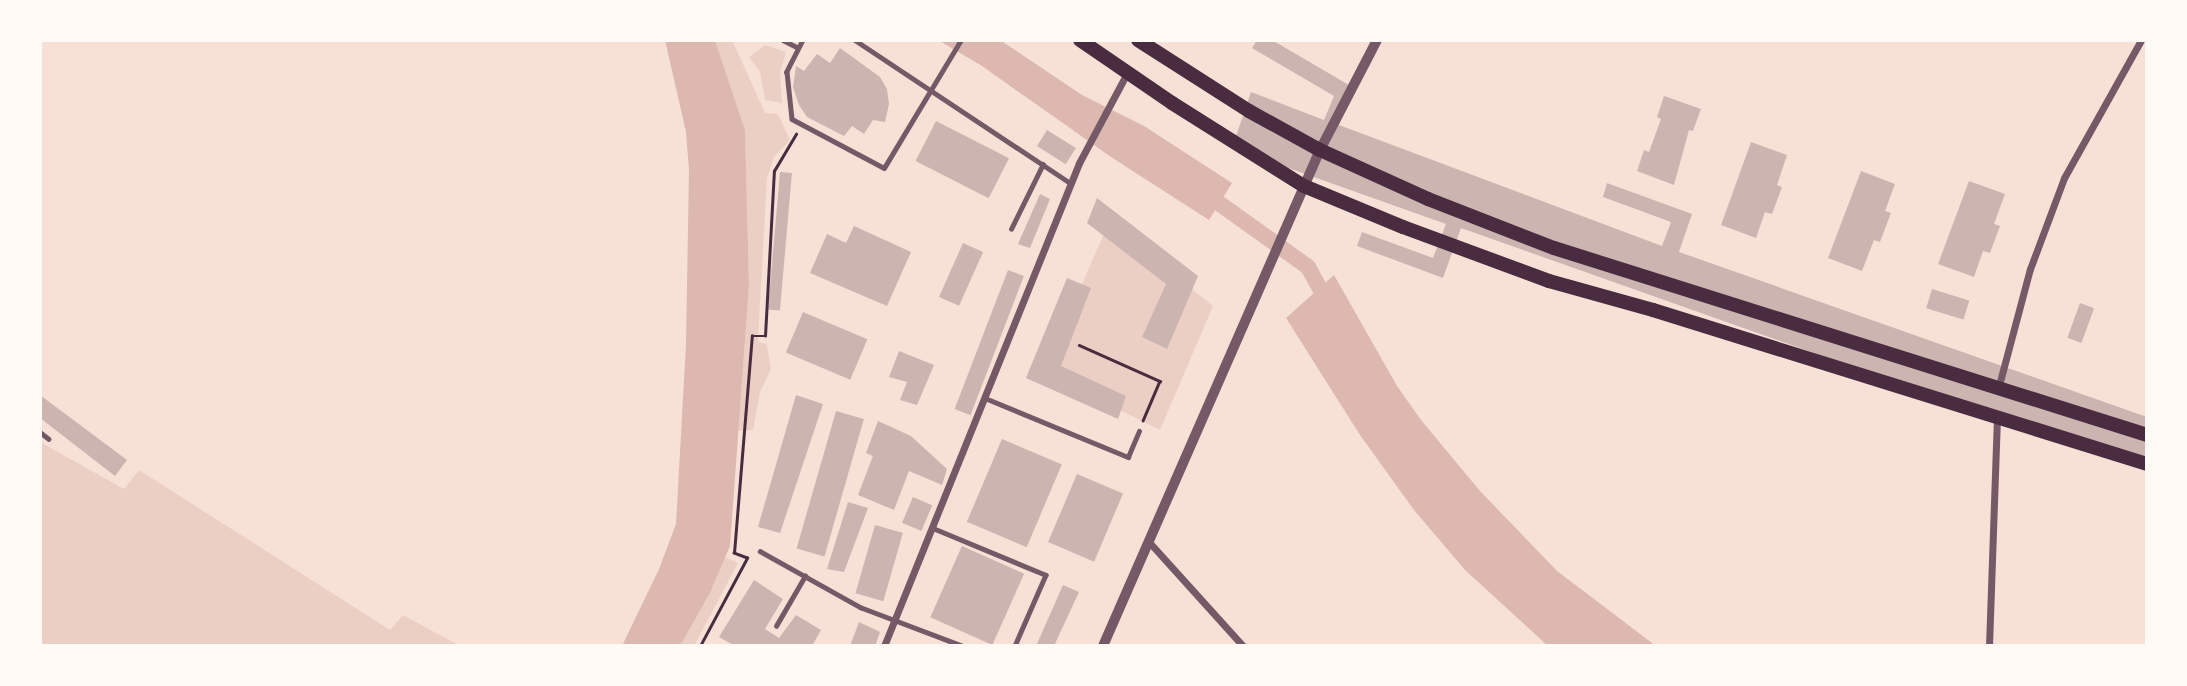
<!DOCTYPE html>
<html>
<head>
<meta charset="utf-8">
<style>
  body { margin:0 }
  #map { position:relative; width:2187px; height:686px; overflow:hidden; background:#f7e1d7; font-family:Jost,sans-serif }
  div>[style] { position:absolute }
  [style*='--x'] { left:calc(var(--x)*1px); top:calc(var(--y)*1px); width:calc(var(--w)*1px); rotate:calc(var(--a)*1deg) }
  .green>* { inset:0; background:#ebcfc5 }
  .water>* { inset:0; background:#dcb8b0 }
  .canal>* { height:16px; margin:-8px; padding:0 8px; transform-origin:8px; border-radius:8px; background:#dcb8b0 }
  .building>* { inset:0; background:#ccb4b1; transform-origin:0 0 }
  .path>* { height:2.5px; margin:-1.25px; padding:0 1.25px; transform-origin:1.25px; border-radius:1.25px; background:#4a2c40 }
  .service>* { height:4.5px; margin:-2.25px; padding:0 2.25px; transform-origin:2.25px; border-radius:2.25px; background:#755966 }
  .minor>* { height:7px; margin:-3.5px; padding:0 3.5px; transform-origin:3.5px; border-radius:3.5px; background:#755966 }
  .tertiary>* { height:10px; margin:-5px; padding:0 5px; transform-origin:5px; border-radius:5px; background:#755966 }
  .primary>* { height:14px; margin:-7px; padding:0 7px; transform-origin:7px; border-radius:7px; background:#4a2c40 }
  span { translate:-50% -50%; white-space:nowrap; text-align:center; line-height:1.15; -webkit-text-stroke:7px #fffaf5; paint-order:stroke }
  .frame { position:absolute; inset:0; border:42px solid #fffaf5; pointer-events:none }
</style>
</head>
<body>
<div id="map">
  <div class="green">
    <i style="clip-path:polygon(715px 40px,732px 40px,765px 113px,778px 114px,790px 140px,774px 157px,767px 178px,758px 341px,767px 345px,771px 369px,760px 392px,753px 430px,738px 431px,749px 285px,745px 130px)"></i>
    <i style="clip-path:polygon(765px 45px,786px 52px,780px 72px,782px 103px,765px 100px,760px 72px,749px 57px)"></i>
    <i style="clip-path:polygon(1109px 222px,1213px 306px,1160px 430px,1044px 372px)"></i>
    <i style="clip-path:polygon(40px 442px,124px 489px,139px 470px,390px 630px,403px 615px,460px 646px,40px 646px)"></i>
    <i style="clip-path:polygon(725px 557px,738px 563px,694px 646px,680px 646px,710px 593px)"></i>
  </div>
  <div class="water">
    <i style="clip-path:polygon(665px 40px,715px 40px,745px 130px,749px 285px,730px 546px,710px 593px,680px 646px,622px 646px,659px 569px,676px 524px,686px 344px,689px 170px,686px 132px)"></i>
    <i style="clip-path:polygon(938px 40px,1000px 40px,1082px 95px,1144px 126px,1232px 183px,1209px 220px,1111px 157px,982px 66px)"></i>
    <i style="clip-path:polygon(1334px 275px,1397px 386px,1421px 420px,1480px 491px,1557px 571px,1656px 646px,1548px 646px,1465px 570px,1414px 510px,1360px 435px,1286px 318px)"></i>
  </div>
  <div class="canal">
    <i style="--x:1202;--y:191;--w:130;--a:35.6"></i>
    <i style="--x:1308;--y:267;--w:43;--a:61.1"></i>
  </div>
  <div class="building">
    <i style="clip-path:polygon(1257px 40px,1272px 40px,1354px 88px,1339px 125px,1662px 246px,1671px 222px,1603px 197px,1607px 183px,1692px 214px,1679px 252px,2147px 417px,2147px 471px,1461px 228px,1443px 278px,1357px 246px,1362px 232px,1433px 258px,1446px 224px,1232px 148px,1251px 92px,1324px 120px,1334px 96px,1252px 48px)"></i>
    <i style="clip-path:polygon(840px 48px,880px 77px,887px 89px,889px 104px,885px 122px,873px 120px,864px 134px,852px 126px,844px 136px,807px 117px,799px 105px,793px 87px,796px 66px,804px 71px,817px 54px,830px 63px)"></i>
    <i style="clip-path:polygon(1664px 96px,1701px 109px,1693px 131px,1689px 130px,1674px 185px,1637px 171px,1644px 150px,1649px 152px,1661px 119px,1657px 117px)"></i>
    <i style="left:936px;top:121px;width:82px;height:45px;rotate:27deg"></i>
    <i style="left:1047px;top:130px;width:34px;height:19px;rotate:32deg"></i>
    <i style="clip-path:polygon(1751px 142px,1787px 155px,1777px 185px,1782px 187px,1772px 214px,1765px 212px,1756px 238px,1721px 225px)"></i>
    <i style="clip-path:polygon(1861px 171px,1895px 184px,1885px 211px,1891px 213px,1880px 242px,1874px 240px,1862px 271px,1828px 258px)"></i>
    <i style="left:780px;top:172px;width:12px;height:138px;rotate:5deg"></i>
    <i style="clip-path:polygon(1969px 181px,2005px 194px,1994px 224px,2000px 226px,1990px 253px,1983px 251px,1974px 277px,1938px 264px)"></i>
    <i style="clip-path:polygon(1040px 194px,1050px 199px,1030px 248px,1018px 244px)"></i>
    <i style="clip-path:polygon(1097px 198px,1198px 276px,1167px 349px,1142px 337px,1166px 284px,1087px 223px)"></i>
    <i style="clip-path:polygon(854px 226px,911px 252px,887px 306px,810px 273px,827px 234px,846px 243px)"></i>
    <i style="left:963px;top:243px;width:22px;height:59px;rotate:24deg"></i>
    <i style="left:1008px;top:270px;width:17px;height:149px;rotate:21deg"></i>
    <i style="clip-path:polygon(1067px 278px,1091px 288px,1061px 366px,1126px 396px,1118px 419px,1026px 378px)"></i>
    <i style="left:1932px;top:289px;width:39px;height:20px;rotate:17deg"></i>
    <i style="left:2080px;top:303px;width:15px;height:37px;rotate:20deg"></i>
    <i style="left:803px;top:312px;width:70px;height:44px;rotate:23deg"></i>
    <i style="clip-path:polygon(899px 351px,934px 365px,917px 405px,900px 400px,907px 382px,889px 377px)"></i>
    <i style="clip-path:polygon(40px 395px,127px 460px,115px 476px,40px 418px)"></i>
    <i style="clip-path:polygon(796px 395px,823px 404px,780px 533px,758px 527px)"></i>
    <i style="left:836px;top:411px;width:29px;height:143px;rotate:16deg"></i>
    <i style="clip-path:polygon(878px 421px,911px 436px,947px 469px,942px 485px,909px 471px,894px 510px,858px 495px,873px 456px,866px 453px)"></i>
    <i style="left:1002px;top:439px;width:65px;height:90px;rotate:23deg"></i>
    <i style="left:1077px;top:474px;width:50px;height:74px;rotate:23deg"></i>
    <i style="left:913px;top:497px;width:21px;height:28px;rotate:23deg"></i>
    <i style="clip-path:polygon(848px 502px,868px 508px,844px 572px,827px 569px)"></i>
    <i style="left:875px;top:525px;width:29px;height:71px;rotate:16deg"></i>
    <i style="left:962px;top:546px;width:68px;height:78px;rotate:24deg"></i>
    <i style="clip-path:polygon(754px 580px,783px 599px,765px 629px,779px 638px,796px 615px,821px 630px,812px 646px,735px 646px,719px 637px)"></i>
    <i style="clip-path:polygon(1063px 585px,1079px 592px,1054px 646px,1036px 646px)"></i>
    <i style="clip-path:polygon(859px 622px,880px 632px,875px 646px,850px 646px)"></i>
  </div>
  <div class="path">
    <i style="--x:1079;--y:345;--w:89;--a:24"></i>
    <i style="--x:1160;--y:381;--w:43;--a:113"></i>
    <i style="--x:700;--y:646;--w:100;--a:-61.9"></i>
    <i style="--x:747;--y:558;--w:14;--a:-159"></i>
    <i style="--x:734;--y:553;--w:218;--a:-85.3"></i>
    <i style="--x:752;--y:336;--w:13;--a:0"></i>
    <i style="--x:765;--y:336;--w:165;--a:-86.9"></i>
    <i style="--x:774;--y:171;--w:43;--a:-59.3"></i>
  </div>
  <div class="service">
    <i style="--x:783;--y:40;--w:16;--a:27"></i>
    <i style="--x:803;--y:40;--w:36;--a:117"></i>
    <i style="--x:787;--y:72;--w:47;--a:83.9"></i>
    <i style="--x:792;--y:119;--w:104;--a:28"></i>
    <i style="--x:884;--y:168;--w:149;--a:-59"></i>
    <i style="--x:855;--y:40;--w:258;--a:33.6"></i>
    <i style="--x:1011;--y:229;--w:72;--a:-63.8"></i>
    <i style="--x:985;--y:398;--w:155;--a:22.4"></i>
    <i style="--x:1128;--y:457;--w:28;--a:-67"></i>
    <i style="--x:40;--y:432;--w:11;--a:38"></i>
    <i style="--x:933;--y:528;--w:122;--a:22.6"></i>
    <i style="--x:1046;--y:575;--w:77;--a:113.6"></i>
    <i style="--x:760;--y:551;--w:115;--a:29.2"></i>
    <i style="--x:860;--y:607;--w:110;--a:20.7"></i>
    <i style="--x:776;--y:626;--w:58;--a:-59.9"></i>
  </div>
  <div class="minor">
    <i style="--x:1998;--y:389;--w:124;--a:-75.1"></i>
    <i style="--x:2030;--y:269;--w:97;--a:-69.5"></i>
    <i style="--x:2064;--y:178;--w:158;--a:-60.8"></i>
    <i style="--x:1149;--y:542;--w:140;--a:47.9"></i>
    <i style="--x:884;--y:646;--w:521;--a:-68.01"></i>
    <i style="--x:1079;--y:163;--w:102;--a:-61.9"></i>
    <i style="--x:1989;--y:646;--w:228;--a:-88"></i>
  </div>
  <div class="tertiary">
    <i style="--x:1103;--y:646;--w:541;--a:-66.37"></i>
    <i style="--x:1320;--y:150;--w:124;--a:-62.6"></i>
  </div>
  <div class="primary">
    <i style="--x:1080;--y:40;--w:112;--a:34.4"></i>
    <i style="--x:1172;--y:103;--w:156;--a:32.2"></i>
    <i style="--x:1304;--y:186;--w:107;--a:22.5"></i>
    <i style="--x:1403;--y:227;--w:156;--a:20.3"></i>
    <i style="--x:1549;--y:281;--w:108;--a:15.6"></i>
    <i style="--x:1653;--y:310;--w:517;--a:17.31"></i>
    <i style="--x:1138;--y:40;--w:132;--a:32.6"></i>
    <i style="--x:1249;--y:111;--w:81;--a:28.8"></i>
    <i style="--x:1320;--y:150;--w:119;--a:24.4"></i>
    <i style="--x:1428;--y:199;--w:135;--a:21.3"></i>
    <i style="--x:1554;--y:248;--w:622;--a:17.5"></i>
  </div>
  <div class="frame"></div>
</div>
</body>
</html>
